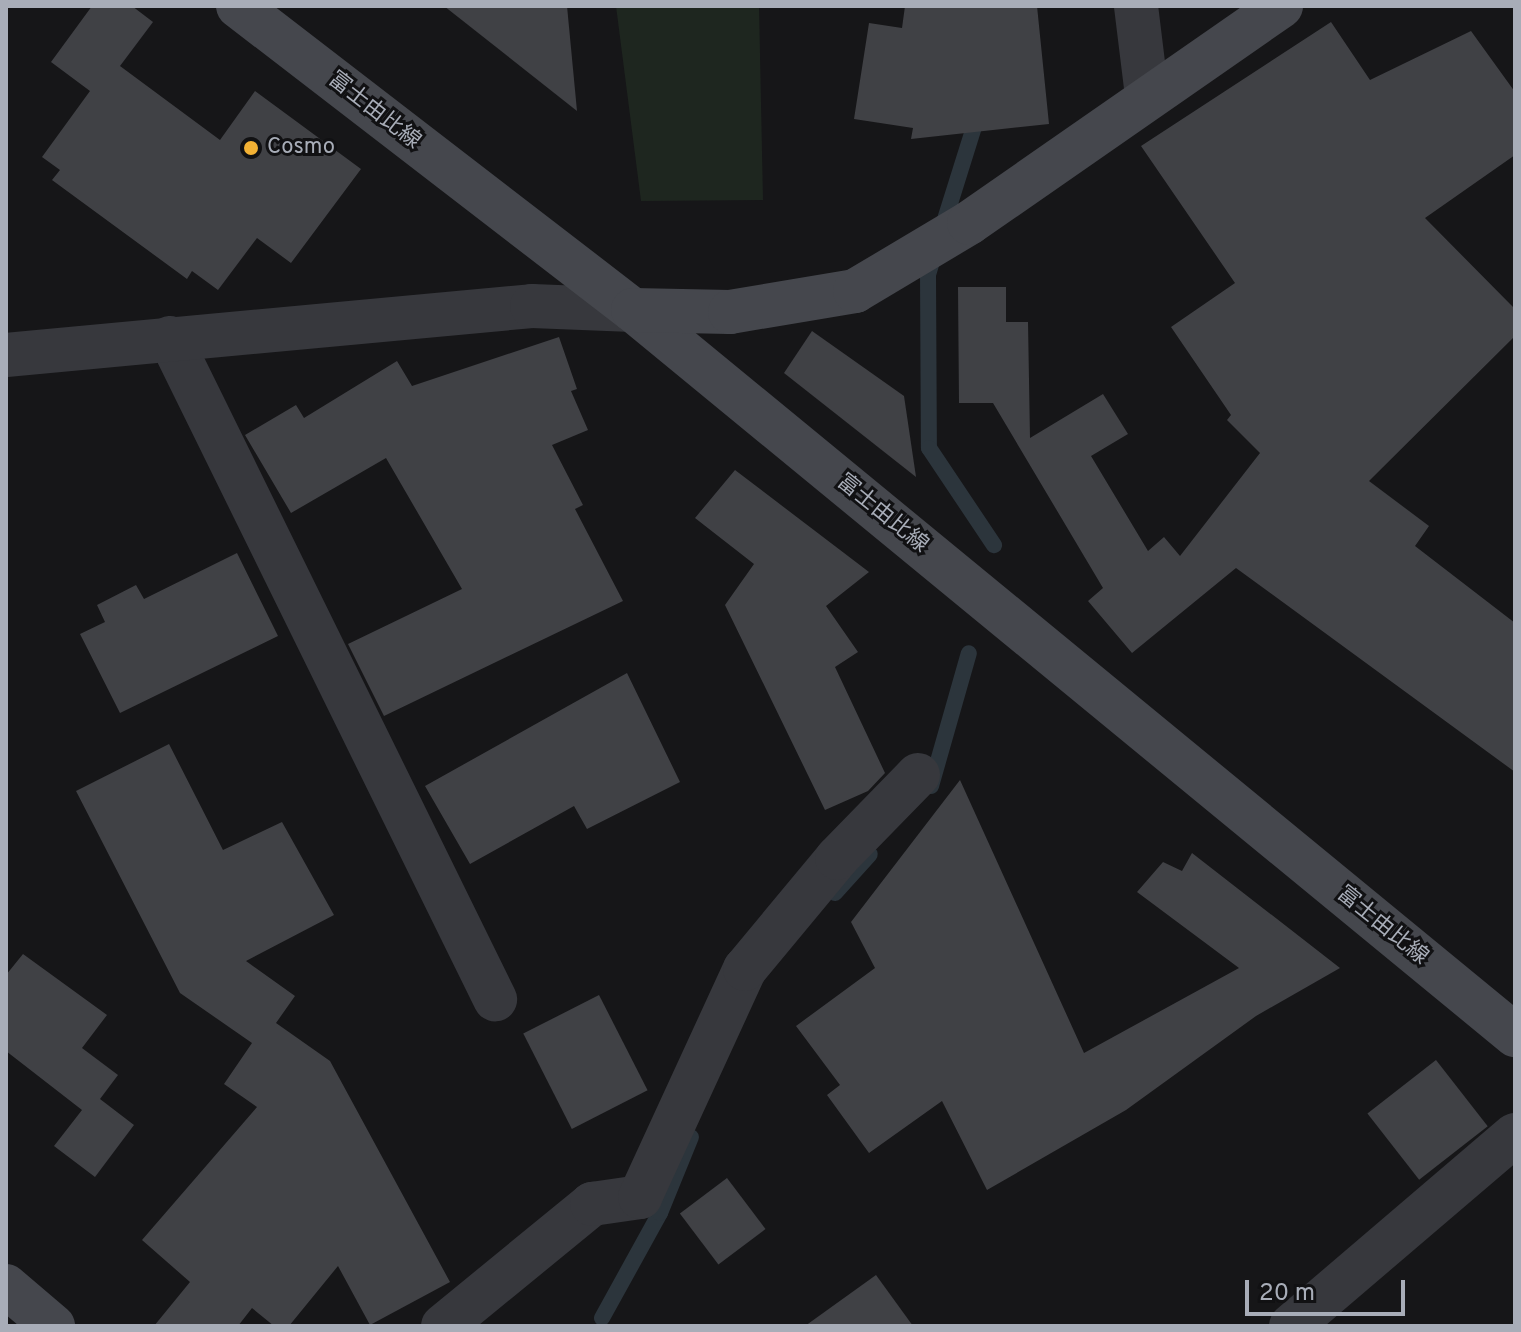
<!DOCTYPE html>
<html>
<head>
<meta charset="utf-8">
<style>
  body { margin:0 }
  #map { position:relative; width:1521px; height:1332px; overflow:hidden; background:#161618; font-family:Overpass,"Noto Sans JP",sans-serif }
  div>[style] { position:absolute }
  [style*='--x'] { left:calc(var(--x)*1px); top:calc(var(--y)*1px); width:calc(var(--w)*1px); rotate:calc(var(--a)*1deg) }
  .green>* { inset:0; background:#1e261f }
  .stream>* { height:16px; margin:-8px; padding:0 8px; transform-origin:8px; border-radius:8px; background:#2c353c }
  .building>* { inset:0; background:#404145; transform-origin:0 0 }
  .street>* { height:44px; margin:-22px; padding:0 22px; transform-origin:22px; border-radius:22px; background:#37383d }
  .secondary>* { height:44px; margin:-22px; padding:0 22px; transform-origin:22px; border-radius:22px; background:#45474d }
  .dots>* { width:22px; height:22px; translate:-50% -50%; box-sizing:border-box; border:4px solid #111113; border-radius:50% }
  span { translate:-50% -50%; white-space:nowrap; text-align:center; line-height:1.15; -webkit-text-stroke:6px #111113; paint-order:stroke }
  .street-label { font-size:22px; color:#a8adb8 }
  .poi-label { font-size:22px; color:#a8adb8 }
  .left { translate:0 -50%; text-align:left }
  .frame { position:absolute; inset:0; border:8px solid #a8adb8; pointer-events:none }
  .scale { position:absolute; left:1245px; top:1280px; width:160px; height:36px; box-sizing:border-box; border:4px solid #a8adb8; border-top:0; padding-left:10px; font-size:24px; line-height:28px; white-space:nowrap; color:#a8adb8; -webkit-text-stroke:6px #111113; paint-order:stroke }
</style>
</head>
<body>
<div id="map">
  <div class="green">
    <i style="clip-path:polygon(616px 6px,759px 6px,763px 200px,641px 201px)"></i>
  </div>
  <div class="stream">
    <i style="--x:942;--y:229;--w:121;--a:-72.6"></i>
    <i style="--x:934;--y:255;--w:21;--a:107"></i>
    <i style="--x:928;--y:275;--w:173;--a:89.7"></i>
    <i style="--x:929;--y:448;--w:117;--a:56.2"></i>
    <i style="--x:931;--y:786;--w:138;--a:-74.1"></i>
    <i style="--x:835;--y:893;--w:52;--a:-48.1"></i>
    <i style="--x:602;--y:1318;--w:120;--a:-61.1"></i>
    <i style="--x:660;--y:1213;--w:82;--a:-67.8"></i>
  </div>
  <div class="building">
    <i style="clip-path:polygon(92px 6px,132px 6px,153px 22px,120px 66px,220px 140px,255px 91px,361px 169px,291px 263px,257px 238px,218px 290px,192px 271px,187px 279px,52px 180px,60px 170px,42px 157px,90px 91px,51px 62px)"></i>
    <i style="clip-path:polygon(444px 6px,567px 6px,577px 111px)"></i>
    <i style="clip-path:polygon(905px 6px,1037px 6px,1049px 124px,911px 139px,913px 128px,854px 119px,869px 23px,902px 28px)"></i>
    <i style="clip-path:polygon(1331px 22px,1370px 80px,1471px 31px,1515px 92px,1515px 155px,1425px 218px,1515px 309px,1515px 336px,1369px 481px,1429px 526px,1415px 546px,1515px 623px,1515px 772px,1236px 568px,1132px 653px,1088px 601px,1103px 588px,993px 403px,959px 403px,958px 287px,1006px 287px,1006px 322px,1028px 322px,1030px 438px,1103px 394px,1128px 434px,1091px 456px,1148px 551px,1164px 537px,1180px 556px,1260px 453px,1227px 420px,1231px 415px,1171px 327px,1235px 283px,1141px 146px)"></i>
    <i style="clip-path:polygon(812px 331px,904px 396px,916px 477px,784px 373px)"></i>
    <i style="clip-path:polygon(559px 337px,577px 389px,571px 391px,588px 430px,552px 445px,583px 505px,575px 509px,623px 601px,384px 716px,348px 644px,462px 589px,386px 458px,291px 513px,245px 435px,296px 405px,304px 418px,397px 361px,412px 386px)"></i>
    <i style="clip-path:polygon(735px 470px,869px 572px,826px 606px,858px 652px,835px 667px,885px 773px,868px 791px,825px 810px,725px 605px,754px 564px,695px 518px)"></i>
    <i style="clip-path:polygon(237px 553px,278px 636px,120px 713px,80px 634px,105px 622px,97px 605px,136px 585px,144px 599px)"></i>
    <i style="clip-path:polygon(627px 673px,680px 782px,587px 829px,574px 806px,470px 864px,425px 786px)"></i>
    <i style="clip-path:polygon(169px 744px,223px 850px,282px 822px,334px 915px,246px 961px,295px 996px,276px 1023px,330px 1061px,450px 1282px,370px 1325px,338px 1266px,289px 1326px,274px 1326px,252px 1308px,238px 1326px,154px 1326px,190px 1282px,142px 1240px,257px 1107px,224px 1084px,252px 1043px,180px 993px,76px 791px)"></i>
    <i style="clip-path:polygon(960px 780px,1084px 1053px,1239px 968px,1137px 892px,1163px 862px,1182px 871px,1192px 853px,1340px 968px,1256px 1016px,1126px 1110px,987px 1190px,942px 1101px,869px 1153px,827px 1095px,840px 1085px,796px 1026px,875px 968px,851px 922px)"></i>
    <i style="clip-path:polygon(23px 954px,107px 1015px,82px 1048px,118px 1075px,100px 1099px,134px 1125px,95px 1177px,54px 1146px,82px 1110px,6px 1051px,6px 975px)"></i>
    <i style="left:599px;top:995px;width:107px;height:85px;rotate:63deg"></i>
    <i style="left:1436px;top:1060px;width:84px;height:87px;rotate:52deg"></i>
    <i style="left:727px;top:1178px;width:64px;height:59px;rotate:53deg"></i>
    <i style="clip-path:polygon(876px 1275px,913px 1326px,805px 1326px)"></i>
  </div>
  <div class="street">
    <i style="--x:1136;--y:6;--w:91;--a:83"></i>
    <i style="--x:170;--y:338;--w:737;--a:63.82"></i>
    <i style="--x:6;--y:355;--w:528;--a:-5.32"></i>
    <i style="--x:532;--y:306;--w:101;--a:2.3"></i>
    <i style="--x:443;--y:1326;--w:193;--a:-39.3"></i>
    <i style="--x:592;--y:1204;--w:49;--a:-8.3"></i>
    <i style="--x:640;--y:1197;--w:251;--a:-65.3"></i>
    <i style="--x:745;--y:969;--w:144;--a:-50.3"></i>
    <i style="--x:837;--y:858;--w:116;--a:-45.7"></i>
    <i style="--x:1291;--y:1326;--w:294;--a:-40.5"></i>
  </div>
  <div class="secondary">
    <i style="--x:238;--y:6;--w:498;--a:37.6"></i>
    <i style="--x:633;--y:310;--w:1142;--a:39.42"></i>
    <i style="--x:633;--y:310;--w:97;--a:1.2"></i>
    <i style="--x:730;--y:312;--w:127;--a:-9.5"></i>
    <i style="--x:855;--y:291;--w:133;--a:-30.8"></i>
    <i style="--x:969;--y:223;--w:380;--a:-34.8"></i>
    <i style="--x:6;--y:1286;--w:62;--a:40.4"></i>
  </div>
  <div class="dots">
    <i style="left:251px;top:148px;background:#f2b134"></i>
  </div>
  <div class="street-label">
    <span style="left:374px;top:111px;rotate:38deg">富士由比線</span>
    <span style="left:882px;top:514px;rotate:39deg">富士由比線</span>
    <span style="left:1382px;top:926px;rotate:39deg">富士由比線</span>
  </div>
  <div class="poi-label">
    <span class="left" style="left:267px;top:148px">Cosmo</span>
  </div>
  <div class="frame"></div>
  <div class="scale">20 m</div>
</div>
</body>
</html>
